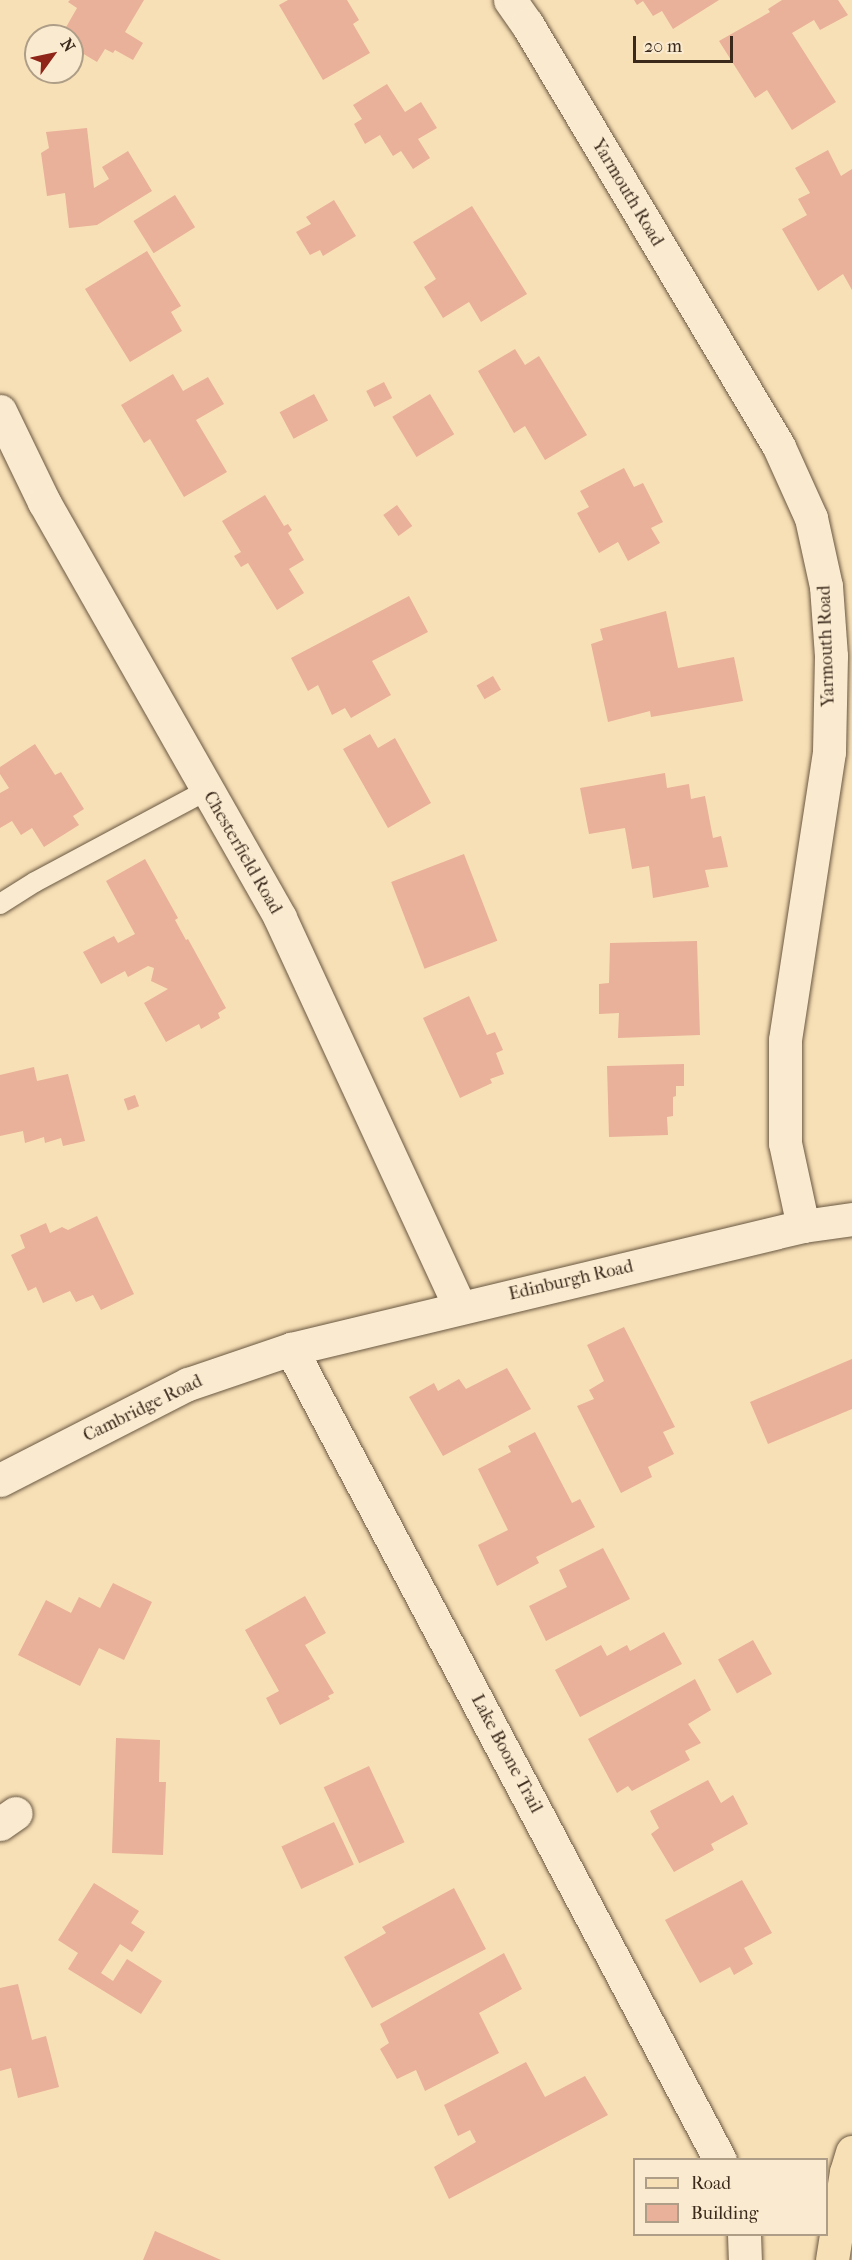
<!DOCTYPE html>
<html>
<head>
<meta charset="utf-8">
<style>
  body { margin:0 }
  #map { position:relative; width:852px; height:2260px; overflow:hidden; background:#f8e0b6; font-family:"IM FELL French Canon",serif }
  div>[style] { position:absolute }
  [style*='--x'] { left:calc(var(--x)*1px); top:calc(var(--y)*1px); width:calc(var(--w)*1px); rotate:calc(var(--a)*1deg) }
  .building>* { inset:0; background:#e9b09a; transform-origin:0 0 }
  .roads { filter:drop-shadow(0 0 2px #6a5842) drop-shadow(0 0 2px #6a5842) }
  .service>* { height:20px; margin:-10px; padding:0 10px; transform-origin:10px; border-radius:10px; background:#faebd0 }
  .minor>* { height:33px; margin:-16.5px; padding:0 16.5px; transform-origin:16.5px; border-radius:16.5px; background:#faebd0 }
  .tertiary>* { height:33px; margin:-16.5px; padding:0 16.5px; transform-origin:16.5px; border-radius:16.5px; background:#faebd0 }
  .primary>* { height:33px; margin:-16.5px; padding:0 16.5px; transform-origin:16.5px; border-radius:16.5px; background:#f8e0b6 }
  span { translate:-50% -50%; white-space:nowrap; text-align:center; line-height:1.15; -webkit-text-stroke:4.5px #faebd0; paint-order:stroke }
  .street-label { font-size:18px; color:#3b2a1c }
  .legend { position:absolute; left:633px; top:2158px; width:195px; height:78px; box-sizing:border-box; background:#faebd0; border:2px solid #ae9e88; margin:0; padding:8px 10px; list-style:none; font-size:18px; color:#3b2a1c }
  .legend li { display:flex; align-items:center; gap:12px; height:30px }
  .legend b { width:30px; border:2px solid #ae9e88 }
  .north { position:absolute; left:24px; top:24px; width:60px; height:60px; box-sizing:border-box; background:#faebd0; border:2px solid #ae9e88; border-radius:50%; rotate:57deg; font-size:16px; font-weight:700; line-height:24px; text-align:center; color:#3b2a1c }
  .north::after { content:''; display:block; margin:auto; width:21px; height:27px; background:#8f2418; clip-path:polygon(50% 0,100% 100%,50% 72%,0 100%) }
  .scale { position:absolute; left:633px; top:36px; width:100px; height:27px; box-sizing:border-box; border:3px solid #3b2a1c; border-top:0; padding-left:8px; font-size:18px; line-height:21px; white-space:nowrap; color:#3b2a1c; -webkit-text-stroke:4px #faebd0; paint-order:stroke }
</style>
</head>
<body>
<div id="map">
  <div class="building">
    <i style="clip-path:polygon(70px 0,144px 0,125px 32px,143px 43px,133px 60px,115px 50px,113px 53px,105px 49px,97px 62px,72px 47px,72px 36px,61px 36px,77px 8px,68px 2px)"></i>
    <i style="clip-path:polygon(288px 0,347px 0,359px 20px,353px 24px,370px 53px,323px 80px,279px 5px)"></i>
    <i style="clip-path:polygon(634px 0,719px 0,673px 29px,662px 11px,653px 16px,643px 1px,637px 5px)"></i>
    <i style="clip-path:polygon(782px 0,838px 0,848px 15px,820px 30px,814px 20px,792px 33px,836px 102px,792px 130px,767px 90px,755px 98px,719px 41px,770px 12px,768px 9px)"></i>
    <i style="clip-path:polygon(387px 84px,405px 112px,421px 102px,437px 128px,418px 139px,430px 158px,413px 169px,401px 151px,393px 156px,380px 135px,365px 144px,354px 124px,362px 119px,353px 105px)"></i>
    <i style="clip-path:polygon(87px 128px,94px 188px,109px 179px,102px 167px,128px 151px,152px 191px,97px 225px,69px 228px,65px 193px,47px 196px,41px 153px,49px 148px,46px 132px)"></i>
    <i style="clip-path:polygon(828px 150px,841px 176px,852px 169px,852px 290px,843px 274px,818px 291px,782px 229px,807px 215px,798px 199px,810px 193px,795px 168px)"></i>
    <i style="left:175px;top:195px;width:38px;height:49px;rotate:58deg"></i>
    <i style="clip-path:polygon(334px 200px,356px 236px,323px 256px,320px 250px,310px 255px,296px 232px,311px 224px,306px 217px)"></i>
    <i style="clip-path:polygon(472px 206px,527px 294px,481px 322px,469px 302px,443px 318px,424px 287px,436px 279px,413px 242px)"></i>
    <i style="clip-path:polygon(147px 251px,181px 306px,171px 312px,182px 331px,130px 362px,85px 289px)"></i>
    <i style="clip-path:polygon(515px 349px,525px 365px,539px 356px,587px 435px,545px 460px,525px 426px,514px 433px,478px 371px)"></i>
    <i style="clip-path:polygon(173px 374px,183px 391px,208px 377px,224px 404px,196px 420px,227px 472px,184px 497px,150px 439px,144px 443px,121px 405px)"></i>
    <i style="left:384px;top:382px;width:18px;height:20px;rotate:63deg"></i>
    <i style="left:314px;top:394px;width:30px;height:39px;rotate:62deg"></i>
    <i style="left:430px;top:394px;width:47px;height:44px;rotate:59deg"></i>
    <i style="clip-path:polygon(624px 468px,634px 487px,643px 483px,663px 522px,651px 528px,660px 543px,628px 561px,618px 542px,599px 553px,577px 513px,589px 507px,580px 491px)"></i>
    <i style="clip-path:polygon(265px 495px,284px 526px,288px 524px,292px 530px,288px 533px,304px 560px,289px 569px,304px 593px,277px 610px,248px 563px,241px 567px,234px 556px,241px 552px,222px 521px)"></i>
    <i style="left:397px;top:505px;width:26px;height:17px;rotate:54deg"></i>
    <i style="clip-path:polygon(409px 596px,428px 632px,372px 661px,391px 695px,351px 718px,345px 708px,332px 715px,318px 685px,308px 691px,291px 658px)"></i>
    <i style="clip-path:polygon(666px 611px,678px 668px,734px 657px,743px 701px,651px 717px,650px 711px,608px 722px,591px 644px,603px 640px,600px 629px)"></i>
    <i style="left:493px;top:676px;width:16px;height:19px;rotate:60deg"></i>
    <i style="clip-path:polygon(370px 734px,378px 748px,395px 738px,431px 803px,388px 828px,343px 749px)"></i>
    <i style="clip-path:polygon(35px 744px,55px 775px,61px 772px,84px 809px,73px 816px,79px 825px,44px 847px,32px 828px,21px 835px,12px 821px,0 828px,0 793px,9px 788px,0 774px,0 767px)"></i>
    <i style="clip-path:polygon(665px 773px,667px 788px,689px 784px,691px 799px,705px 796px,713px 838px,721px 836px,728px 867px,705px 870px,709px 887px,653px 898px,649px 866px,632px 869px,625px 828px,589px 834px,580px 788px)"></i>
    <i style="left:464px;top:854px;width:93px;height:78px;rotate:69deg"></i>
    <i style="clip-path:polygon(145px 859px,178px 918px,175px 920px,186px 940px,188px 939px,226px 1008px,218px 1013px,220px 1018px,201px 1029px,199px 1024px,166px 1042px,144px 1003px,168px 989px,151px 981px,154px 968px,148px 966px,128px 977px,125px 971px,101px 984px,83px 952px,114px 936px,118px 943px,135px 934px,106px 881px)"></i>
    <i style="clip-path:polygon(697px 941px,700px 1035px,618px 1038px,619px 1013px,599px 1014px,599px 984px,609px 983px,610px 943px)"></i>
    <i style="clip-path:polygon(469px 996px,487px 1035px,495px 1032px,503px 1050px,496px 1053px,504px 1074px,490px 1079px,492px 1083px,460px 1098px,423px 1018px)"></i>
    <i style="clip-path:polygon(684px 1064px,684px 1086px,676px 1086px,676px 1096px,673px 1097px,673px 1116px,667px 1117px,668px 1135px,609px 1137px,607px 1066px)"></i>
    <i style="clip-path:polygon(34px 1067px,37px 1081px,68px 1074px,85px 1141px,63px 1146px,61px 1138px,45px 1143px,44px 1137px,25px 1143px,23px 1131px,0 1136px,0 1075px)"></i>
    <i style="left:135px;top:1095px;width:12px;height:12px;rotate:70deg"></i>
    <i style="clip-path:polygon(97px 1216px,134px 1294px,101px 1310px,93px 1295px,76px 1302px,70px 1291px,43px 1303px,36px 1287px,28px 1291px,11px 1255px,25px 1248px,20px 1235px,46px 1223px,50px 1233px,62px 1227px,68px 1230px)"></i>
    <i style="clip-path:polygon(624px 1327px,675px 1427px,663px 1432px,674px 1454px,648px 1467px,652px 1477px,621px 1493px,577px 1406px,594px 1399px,589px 1390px,604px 1381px,587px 1345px)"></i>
    <i style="clip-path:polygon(852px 1359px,852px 1409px,768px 1444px,750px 1402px)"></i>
    <i style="clip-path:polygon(507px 1368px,531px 1409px,443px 1456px,409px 1397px,434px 1383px,438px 1391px,459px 1379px,466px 1389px)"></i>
    <i style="clip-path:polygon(535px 1432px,572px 1503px,580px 1499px,595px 1527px,536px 1557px,539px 1563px,497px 1586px,478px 1545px,508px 1530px,478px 1469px,511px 1452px,508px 1446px)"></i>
    <i style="clip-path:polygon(603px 1548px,630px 1599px,546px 1641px,529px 1606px,567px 1587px,559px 1570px)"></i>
    <i style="clip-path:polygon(113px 1583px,152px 1602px,124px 1660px,99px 1648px,80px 1686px,18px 1655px,46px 1600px,71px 1613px,79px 1597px,100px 1608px)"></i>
    <i style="clip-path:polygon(305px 1596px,326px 1633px,305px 1645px,334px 1693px,328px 1696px,330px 1699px,280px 1725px,266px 1698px,279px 1691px,245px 1630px)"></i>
    <i style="clip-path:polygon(664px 1632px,682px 1664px,580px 1717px,555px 1670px,601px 1645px,607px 1656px,627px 1645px,630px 1651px)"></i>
    <i style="left:753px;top:1640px;width:39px;height:40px;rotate:61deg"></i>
    <i style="clip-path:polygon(695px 1679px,711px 1710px,688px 1724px,701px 1743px,685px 1751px,690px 1760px,632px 1791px,628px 1786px,617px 1793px,588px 1739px)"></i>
    <i style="clip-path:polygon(116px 1738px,160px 1740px,159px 1782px,166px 1782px,163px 1855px,112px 1853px)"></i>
    <i style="left:369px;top:1766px;width:84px;height:50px;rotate:65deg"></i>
    <i style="clip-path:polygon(708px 1780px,721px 1803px,733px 1795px,748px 1824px,711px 1844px,714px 1850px,674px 1872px,651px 1834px,659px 1828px,650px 1811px)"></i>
    <i style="left:334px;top:1822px;width:47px;height:58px;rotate:65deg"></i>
    <i style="clip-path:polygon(742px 1880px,772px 1933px,744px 1948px,753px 1964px,734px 1975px,730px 1967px,700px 1983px,665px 1920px)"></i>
    <i style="clip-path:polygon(94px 1883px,139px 1911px,131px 1923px,145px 1932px,132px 1952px,120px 1944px,101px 1973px,113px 1981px,127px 1959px,162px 1981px,141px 2014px,68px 1969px,78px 1953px,58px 1940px)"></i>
    <i style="clip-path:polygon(454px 1888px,486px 1949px,372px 2008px,344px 1957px,386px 1933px,382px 1927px)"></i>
    <i style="clip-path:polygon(504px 1953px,522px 1989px,479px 2013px,499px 2053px,425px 2091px,416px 2070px,397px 2079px,380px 2049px,389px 2043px,380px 2024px)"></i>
    <i style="clip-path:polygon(18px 1984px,32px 2040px,46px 2036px,59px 2087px,18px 2098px,11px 2068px,0 2071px,0 1988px)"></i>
    <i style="clip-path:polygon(526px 2062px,545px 2097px,585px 2076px,608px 2115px,449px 2199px,434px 2167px,476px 2142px,470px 2130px,458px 2136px,444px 2105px)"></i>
    <i style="clip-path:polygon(155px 2231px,221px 2260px,143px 2260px)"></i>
  </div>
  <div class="roads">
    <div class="service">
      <i style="--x:0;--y:904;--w:41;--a:-32.2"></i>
      <i style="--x:35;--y:882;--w:195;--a:-28.1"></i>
    </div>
    <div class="minor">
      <i style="--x:510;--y:0;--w:29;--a:55"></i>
      <i style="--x:527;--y:24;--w:492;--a:59.2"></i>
      <i style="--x:779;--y:447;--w:78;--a:65.7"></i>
      <i style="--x:811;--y:518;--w:70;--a:77.6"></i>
      <i style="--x:826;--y:586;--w:70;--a:85.9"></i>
      <i style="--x:831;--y:656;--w:96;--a:91.2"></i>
      <i style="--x:829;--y:752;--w:291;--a:98.7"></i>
      <i style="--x:785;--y:1040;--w:103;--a:90"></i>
      <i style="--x:785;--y:1143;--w:85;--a:77.8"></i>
      <i style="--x:0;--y:411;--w:101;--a:64.2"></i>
      <i style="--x:44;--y:502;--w:478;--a:60.4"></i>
      <i style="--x:280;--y:918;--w:429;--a:65.2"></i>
      <i style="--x:291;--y:1349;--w:917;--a:62.12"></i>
      <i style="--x:0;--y:1824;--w:19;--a:-35"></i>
      <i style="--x:744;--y:2234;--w:26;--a:88"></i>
    </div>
    <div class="tertiary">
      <i style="--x:0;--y:1480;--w:211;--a:-27.1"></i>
      <i style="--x:188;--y:1384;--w:109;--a:-18.8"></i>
      <i style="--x:291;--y:1349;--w:527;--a:-13.51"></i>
      <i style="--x:803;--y:1226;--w:49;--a:-8.1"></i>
    </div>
    <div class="primary">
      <i style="--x:832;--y:2260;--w:89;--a:-81"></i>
      <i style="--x:846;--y:2172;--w:21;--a:-73"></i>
    </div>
  </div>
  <div class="street-label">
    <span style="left:627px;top:193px;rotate:59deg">Yarmouth Road</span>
    <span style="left:827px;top:646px;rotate:-92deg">Yarmouth Road</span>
    <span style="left:242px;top:853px;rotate:60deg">Chesterfield Road</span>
    <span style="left:571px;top:1281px;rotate:-13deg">Edinburgh Road</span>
    <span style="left:143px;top:1409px;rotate:-26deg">Cambridge Road</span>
    <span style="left:506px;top:1754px;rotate:62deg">Lake Boone Trail</span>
  </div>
  <ul class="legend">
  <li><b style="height:8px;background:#f8e0b6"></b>Road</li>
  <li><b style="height:16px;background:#e9b09a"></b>Building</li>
  </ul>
  <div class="north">N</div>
  <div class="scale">20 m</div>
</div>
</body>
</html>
